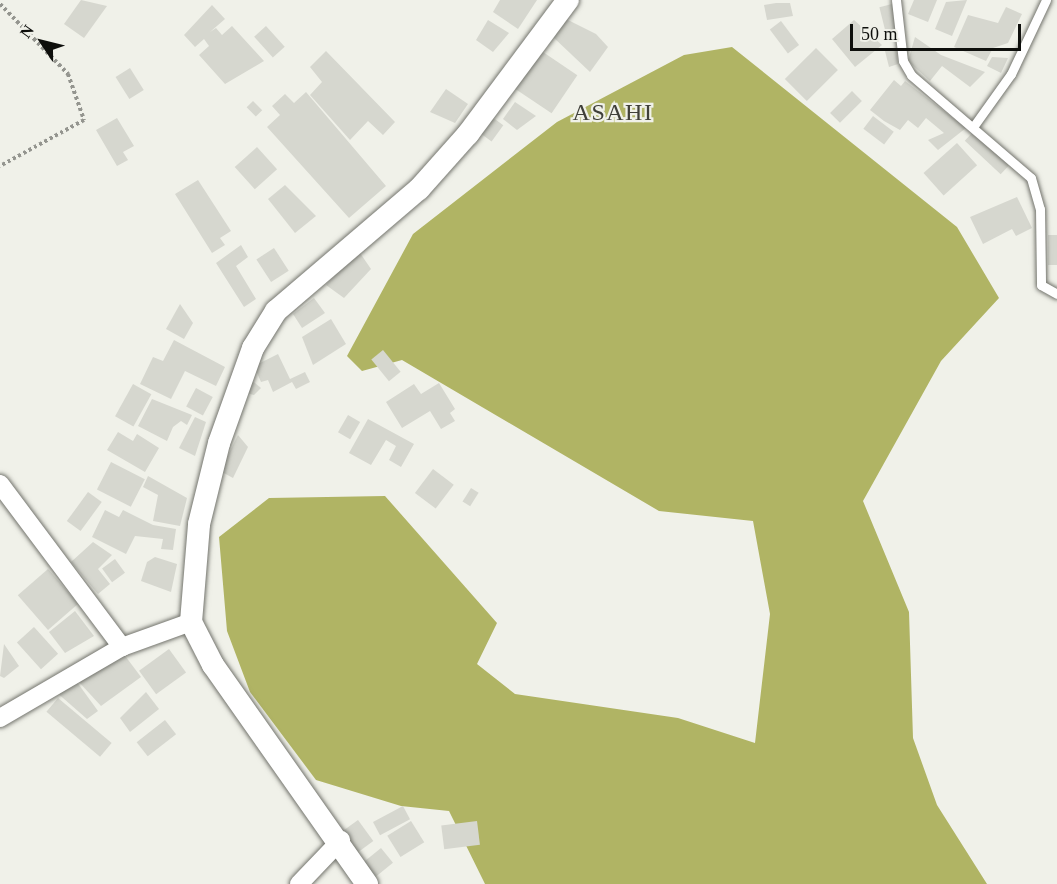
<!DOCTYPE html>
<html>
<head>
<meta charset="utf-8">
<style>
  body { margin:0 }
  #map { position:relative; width:1057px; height:884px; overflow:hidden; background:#f0f1e9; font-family:Georgia,serif }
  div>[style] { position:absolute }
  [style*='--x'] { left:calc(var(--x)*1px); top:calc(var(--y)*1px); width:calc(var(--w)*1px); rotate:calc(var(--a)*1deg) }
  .forest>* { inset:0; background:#b0b464 }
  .building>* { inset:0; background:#d6d7cf; transform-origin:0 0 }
  .path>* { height:4px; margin-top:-2px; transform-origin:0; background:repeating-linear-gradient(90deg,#94958f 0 3px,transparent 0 6px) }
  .roads { filter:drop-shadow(0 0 2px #73746d) drop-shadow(0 0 2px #73746d) }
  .service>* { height:9px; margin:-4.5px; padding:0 4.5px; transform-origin:4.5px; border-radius:4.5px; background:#fff }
  .minor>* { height:18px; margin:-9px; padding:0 9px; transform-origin:9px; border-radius:9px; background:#fff }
  .tertiary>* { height:22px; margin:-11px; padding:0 11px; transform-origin:11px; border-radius:11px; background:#fff }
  span { translate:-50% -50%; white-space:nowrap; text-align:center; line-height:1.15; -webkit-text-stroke:4.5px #f0f1e9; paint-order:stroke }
  .quarter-label { font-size:24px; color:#40403a; letter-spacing:1.5px }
  .north { position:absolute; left:12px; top:12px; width:60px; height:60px; -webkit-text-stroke:4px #f0f1e9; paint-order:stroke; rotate:305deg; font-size:16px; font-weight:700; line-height:24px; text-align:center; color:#0e0f0c }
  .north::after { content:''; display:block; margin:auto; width:21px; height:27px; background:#0e0f0c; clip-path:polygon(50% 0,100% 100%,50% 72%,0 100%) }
  .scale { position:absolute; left:850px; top:24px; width:171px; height:27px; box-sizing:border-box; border:3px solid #0e0f0c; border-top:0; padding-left:8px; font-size:18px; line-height:21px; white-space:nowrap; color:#0e0f0c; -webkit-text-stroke:4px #f0f1e9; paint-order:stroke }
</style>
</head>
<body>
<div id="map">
  <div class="forest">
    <i style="clip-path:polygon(732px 47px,957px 227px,999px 298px,941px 361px,863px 501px,909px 612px,913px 738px,937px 805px,987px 884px,485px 884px,449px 811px,401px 806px,316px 780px,250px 692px,227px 631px,219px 537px,269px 498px,385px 496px,497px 623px,477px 664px,515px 694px,678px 718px,755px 743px,770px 614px,753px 521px,659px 511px,402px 360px,362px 371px,347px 356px,413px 234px,557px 122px,684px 55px)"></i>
  </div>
  <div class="building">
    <i style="clip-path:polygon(81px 0,107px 6px,84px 38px,64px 24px)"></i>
    <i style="clip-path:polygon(500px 0,537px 0,518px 29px,493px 12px)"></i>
    <i style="clip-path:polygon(914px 0,937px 0,928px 22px,908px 14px)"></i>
    <i style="clip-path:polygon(967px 0,952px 36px,935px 29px,946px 2px)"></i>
    <i style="clip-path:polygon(776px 3px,790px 3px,793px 16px,767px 20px,764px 5px)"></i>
    <i style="left:892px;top:4px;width:33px;height:13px;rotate:76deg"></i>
    <i style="clip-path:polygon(212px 5px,225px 19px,210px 32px,216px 28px,222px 35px,232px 26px,264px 61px,225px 84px,199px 55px,209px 46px,204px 39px,195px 47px,184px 35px)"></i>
    <i style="clip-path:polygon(1006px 7px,1022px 14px,1008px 43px,993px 48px,986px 61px,954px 47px,968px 15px,998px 23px)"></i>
    <i style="clip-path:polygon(566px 19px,596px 34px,608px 47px,590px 72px,553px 37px)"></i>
    <i style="clip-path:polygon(488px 20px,509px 33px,493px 52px,476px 40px)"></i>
    <i style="clip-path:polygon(854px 20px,882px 45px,855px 67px,832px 39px)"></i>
    <i style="left:781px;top:21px;width:30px;height:14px;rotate:53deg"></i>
    <i style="left:266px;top:26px;width:28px;height:16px;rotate:48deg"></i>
    <i style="clip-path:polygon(915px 37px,941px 55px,985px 72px,970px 87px,942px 66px,930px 81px,908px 61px)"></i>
    <i style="left:816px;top:48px;width:31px;height:44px;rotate:45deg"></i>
    <i style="clip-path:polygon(896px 48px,898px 64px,889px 67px,885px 51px)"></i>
    <i style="left:540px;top:50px;width:45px;height:46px;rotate:34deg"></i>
    <i style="clip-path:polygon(326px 51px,395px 122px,383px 135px,368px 121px,350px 140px,310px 95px,322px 82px,310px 67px)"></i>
    <i style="clip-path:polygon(992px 57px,1008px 58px,1001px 73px,987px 66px)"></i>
    <i style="left:130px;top:68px;width:26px;height:17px;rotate:58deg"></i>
    <i style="clip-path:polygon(894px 80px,901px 86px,905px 81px,966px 128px,938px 150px,928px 140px,944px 133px,926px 118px,918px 128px,908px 120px,900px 130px,884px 121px,870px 110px)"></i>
    <i style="clip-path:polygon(446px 89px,468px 104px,455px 123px,430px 112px)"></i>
    <i style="left:852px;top:91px;width:14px;height:31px;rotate:45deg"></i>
    <i style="clip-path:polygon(306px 92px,386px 186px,349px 218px,267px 127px,280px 115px,272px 106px,285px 94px,294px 103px)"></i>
    <i style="left:253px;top:101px;width:13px;height:9px;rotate:45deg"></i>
    <i style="clip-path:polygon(515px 102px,536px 116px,517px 130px,503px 119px)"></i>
    <i style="left:873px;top:116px;width:26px;height:16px;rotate:37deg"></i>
    <i style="left:492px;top:117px;width:14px;height:20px;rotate:36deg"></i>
    <i style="clip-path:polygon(117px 118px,134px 146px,123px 152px,128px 160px,117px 166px,96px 130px)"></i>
    <i style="left:973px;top:132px;width:49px;height:12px;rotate:43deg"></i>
    <i style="left:957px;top:143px;width:30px;height:45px;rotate:48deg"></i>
    <i style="left:257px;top:147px;width:30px;height:30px;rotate:48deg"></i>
    <i style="clip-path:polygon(198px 180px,231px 231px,220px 238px,225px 245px,212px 253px,175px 194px)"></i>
    <i style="clip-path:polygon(285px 185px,316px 216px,295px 233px,268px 199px)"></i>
    <i style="clip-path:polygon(1017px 197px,1032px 228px,1016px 236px,1012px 229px,983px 244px,970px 217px)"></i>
    <i style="left:1048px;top:235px;width:9px;height:30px"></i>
    <i style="clip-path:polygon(241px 245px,248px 257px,236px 266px,256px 299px,244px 307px,216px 263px)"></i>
    <i style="left:274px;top:248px;width:27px;height:21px;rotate:57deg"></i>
    <i style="clip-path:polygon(358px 250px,371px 269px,344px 298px,326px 285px)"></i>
    <i style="clip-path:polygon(314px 298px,325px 313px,302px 328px,293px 314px)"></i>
    <i style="clip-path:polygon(180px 304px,193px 323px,184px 339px,166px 329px)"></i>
    <i style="clip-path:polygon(331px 319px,346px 344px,313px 365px,302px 337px)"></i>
    <i style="clip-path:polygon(174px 340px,225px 367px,216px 386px,185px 371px,171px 399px,140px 384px,153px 357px,163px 361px)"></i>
    <i style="left:383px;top:350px;width:28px;height:15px;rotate:51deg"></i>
    <i style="clip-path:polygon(278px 354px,290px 379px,305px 372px,310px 382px,296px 389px,292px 382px,273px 392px,268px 380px,261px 382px,254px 366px)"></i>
    <i style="clip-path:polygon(250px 379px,261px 388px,254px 395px,246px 393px)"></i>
    <i style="clip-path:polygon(439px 383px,455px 409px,450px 413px,455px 421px,441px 429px,430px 411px,402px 428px,386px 402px,414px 384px,421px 394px)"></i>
    <i style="left:133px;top:384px;width:21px;height:37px;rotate:29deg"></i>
    <i style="left:196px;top:388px;width:19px;height:21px;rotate:28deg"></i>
    <i style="clip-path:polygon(152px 399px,192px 415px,187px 425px,181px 421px,173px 427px,167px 441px,138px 426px)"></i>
    <i style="left:348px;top:415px;width:14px;height:20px;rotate:30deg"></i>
    <i style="clip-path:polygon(195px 417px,206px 422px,195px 456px,179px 448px)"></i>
    <i style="clip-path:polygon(368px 419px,414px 444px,401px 467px,389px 460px,396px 446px,386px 440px,371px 465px,349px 453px)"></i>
    <i style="clip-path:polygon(118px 432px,133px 441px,137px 434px,159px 448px,145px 472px,107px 450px)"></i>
    <i style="clip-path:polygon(238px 435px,248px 447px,233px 478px,220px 471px)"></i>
    <i style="left:111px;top:462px;width:38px;height:31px;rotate:27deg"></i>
    <i style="left:433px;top:469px;width:26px;height:30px;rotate:37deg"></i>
    <i style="clip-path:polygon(148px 476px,187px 498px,180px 526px,153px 521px,158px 495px,143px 487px)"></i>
    <i style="left:471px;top:488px;width:9px;height:16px;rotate:32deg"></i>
    <i style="left:88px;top:492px;width:17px;height:36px;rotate:36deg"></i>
    <i style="clip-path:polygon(105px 510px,119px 517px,123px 510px,153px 525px,176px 529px,173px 550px,161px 549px,163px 539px,135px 536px,126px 554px,92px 537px)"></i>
    <i style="clip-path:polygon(93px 542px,112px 555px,98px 569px,110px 584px,98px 594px,71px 562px)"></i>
    <i style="clip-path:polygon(155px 557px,177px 564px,171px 592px,141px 581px,147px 562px)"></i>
    <i style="left:115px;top:559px;width:17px;height:16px;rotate:54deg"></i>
    <i style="left:48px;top:569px;width:46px;height:40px;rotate:49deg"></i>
    <i style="clip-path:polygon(75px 611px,94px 636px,65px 653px,49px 632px)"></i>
    <i style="left:34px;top:627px;width:36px;height:23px;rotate:48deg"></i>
    <i style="clip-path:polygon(4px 644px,19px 666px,4px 678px,0 676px)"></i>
    <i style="left:169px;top:649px;width:29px;height:37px;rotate:54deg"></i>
    <i style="clip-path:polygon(123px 653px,141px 677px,101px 706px,78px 681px)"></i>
    <i style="clip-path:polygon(74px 678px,98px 711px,87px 719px,55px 691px)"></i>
    <i style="clip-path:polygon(146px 692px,159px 709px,130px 732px,120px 718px)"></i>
    <i style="left:58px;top:698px;width:70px;height:18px;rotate:40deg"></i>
    <i style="left:165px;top:720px;width:18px;height:36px;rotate:52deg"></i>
    <i style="left:403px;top:806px;width:15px;height:34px;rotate:62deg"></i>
    <i style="left:358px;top:820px;width:26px;height:21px;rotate:54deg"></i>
    <i style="left:411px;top:821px;width:25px;height:28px;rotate:58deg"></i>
    <i style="left:477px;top:821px;width:24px;height:36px;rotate:83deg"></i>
    <i style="left:381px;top:848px;width:19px;height:25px;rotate:51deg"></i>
  </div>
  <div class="path">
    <i style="--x:0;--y:4;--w:98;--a:45.8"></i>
    <i style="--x:68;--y:74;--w:49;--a:70.8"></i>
    <i style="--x:84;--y:120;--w:96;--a:151.3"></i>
  </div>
  <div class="roads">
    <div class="service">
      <i style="--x:896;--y:0;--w:61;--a:83.5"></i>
      <i style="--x:903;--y:61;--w:16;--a:60"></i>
      <i style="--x:911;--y:75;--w:158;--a:40.6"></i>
      <i style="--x:1031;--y:178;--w:32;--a:74"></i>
      <i style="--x:1040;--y:209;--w:76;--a:89.2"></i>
      <i style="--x:1041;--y:285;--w:18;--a:29"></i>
      <i style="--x:973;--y:127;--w:65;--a:-54.4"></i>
      <i style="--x:1011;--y:74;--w:82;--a:-64.7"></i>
    </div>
    <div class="minor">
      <i style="--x:0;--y:484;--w:204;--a:53.2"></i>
      <i style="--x:0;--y:718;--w:141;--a:-30.2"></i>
      <i style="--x:122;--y:647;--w:73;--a:-19.9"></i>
      <i style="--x:299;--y:884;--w:61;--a:-46.3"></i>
    </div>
    <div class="tertiary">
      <i style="--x:367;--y:884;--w:268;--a:-125.1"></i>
      <i style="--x:213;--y:665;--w:48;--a:-117.1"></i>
      <i style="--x:191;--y:622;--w:98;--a:-85.3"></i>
      <i style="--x:199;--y:524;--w:83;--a:-76.1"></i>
      <i style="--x:219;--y:443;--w:101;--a:-70.3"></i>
      <i style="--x:253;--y:348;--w:44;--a:-58.1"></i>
      <i style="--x:276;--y:311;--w:188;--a:-40.5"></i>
      <i style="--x:419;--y:189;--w:74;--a:-48.3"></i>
      <i style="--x:468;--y:134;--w:167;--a:-53.3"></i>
    </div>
  </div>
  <div class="quarter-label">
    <span style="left:613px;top:113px">ASAHI</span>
  </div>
  <div class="north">N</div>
  <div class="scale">50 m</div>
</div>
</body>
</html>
